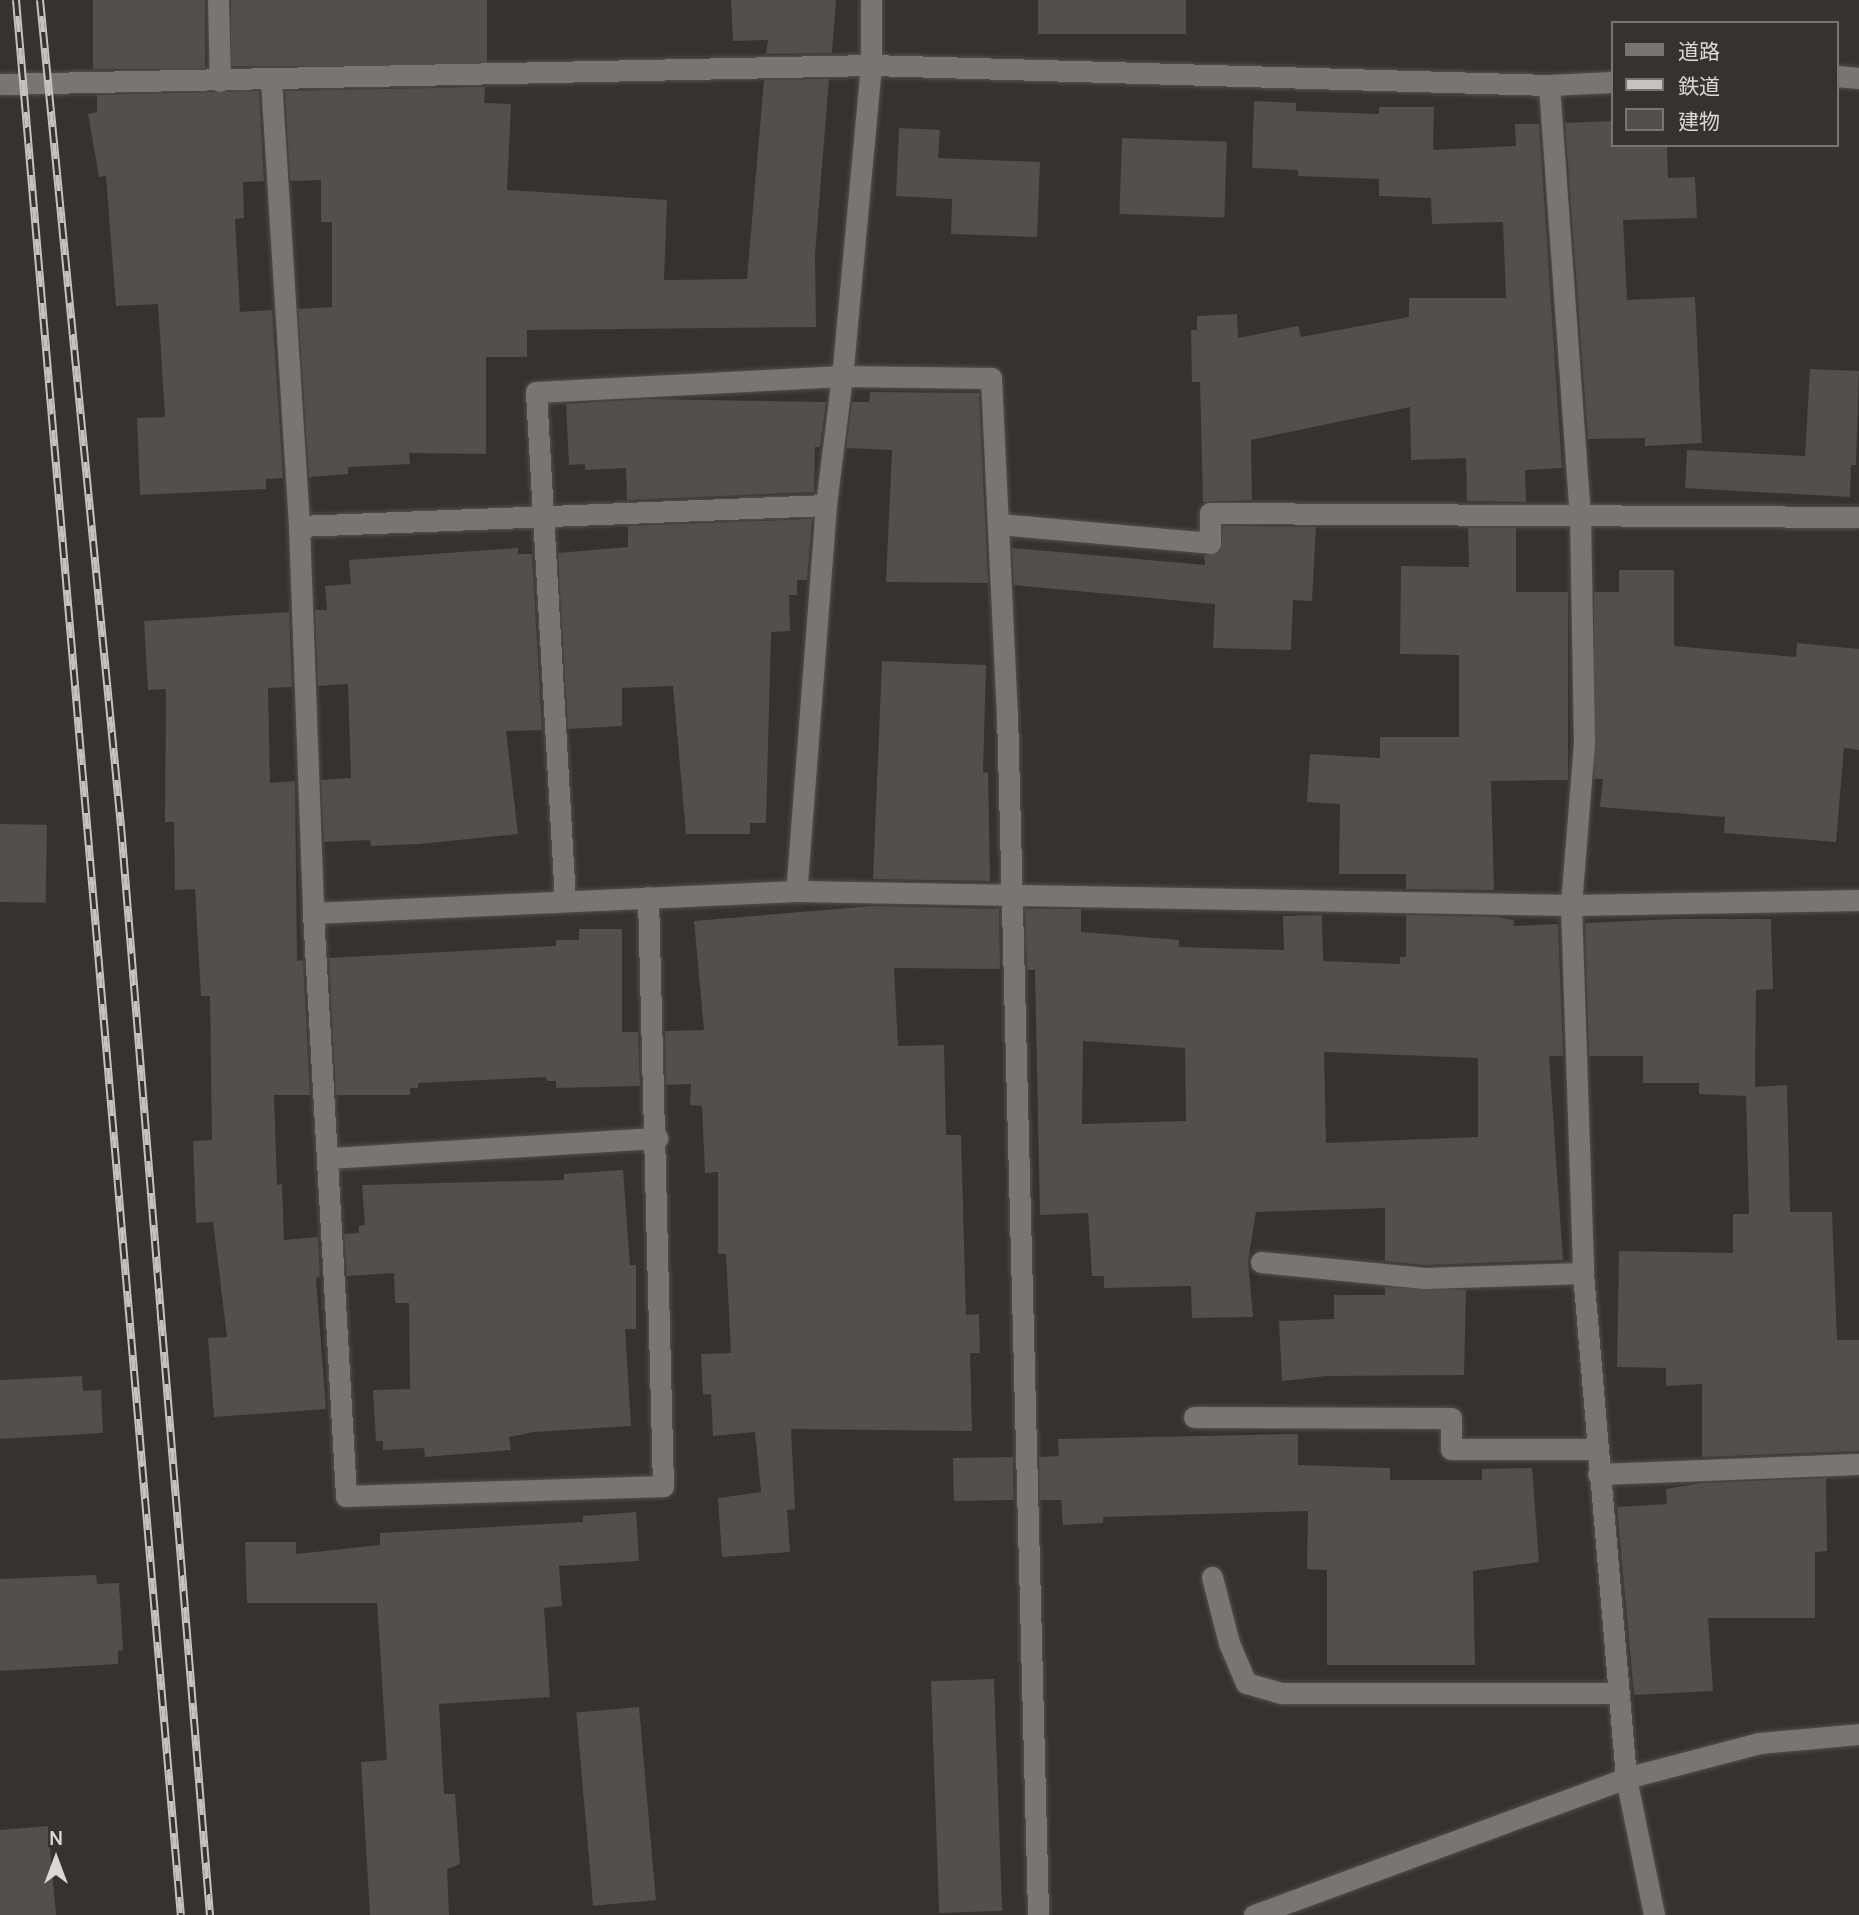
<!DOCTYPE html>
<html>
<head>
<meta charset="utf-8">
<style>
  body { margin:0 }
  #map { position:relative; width:1859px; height:1915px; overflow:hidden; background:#353230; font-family:Manrope,"Noto Sans JP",sans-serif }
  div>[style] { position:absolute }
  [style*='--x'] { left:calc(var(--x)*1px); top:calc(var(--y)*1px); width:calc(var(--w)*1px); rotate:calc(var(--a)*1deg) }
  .building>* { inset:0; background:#524f4c; transform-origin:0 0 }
  .roads { filter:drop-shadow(0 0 2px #524f4e) drop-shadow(0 0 2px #524f4e) }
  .street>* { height:21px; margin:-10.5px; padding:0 10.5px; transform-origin:10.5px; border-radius:10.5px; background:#787572 }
  .rail>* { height:8px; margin-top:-4px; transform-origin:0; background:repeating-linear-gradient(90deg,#353230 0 16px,#c5c3c2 0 32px); box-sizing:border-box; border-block:2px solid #c5c3c2 }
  span { translate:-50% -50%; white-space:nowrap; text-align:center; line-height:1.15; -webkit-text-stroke:5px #353230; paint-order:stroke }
  .legend { position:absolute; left:1611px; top:21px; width:228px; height:126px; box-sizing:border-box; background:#353230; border:2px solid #777573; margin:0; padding:9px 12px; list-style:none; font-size:21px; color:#dbd9d8 }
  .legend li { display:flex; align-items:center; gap:14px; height:35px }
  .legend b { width:35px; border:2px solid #777573 }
  .north { position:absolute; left:21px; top:1824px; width:70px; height:70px; -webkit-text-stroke:5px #353230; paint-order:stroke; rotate:0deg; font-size:19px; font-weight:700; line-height:28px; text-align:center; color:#dbd9d8 }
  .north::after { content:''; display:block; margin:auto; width:24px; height:32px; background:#dbd9d8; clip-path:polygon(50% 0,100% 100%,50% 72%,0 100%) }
</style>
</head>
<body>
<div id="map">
  <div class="building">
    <i style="left:93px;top:0;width:112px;height:69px"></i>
    <i style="left:231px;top:0;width:256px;height:66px"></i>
    <i style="clip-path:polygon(731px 0,836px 0,832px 53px,766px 54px,768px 40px,733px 41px)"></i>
    <i style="left:1038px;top:0;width:148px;height:34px"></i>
    <i style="clip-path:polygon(829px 79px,815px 254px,816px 327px,527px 330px,527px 357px,486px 357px,486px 454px,409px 453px,410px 464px,348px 467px,348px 474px,309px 477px,298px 309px,332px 307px,332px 222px,321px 222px,321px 180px,290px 181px,285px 91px,485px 87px,484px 103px,511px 104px,507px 190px,667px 200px,664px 280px,747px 279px,764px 80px)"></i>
    <i style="clip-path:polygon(259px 91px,264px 181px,243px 182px,244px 218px,235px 219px,240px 312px,272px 310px,283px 478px,266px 479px,266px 489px,140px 495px,137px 418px,165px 417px,158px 304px,116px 306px,106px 176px,99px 177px,88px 114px,97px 112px,97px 95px)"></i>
    <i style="clip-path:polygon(1254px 101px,1296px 103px,1296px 111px,1379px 114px,1379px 107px,1434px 107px,1433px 150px,1516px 146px,1515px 124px,1539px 124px,1562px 468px,1525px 470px,1526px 502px,1467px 501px,1466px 458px,1411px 460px,1410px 407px,1251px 440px,1252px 500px,1203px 502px,1200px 382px,1192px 382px,1191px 330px,1197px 330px,1197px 316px,1237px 314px,1238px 338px,1298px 326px,1301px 337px,1409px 317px,1409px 298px,1506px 298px,1503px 222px,1432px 224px,1431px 198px,1379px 196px,1379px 179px,1298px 176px,1298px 170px,1252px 168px)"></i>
    <i style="clip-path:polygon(1612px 121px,1612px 145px,1667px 145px,1668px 178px,1695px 177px,1697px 218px,1623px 220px,1627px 300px,1695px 297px,1702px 443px,1645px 446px,1645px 438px,1588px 439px,1565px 123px)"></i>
    <i style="clip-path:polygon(899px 128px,940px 130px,938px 158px,1040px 162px,1037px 237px,951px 234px,952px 199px,896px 196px)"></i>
    <i style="left:1122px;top:138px;width:105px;height:76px;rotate:2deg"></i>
    <i style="clip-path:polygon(1810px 369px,1859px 371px,1856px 465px,1851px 465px,1850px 497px,1685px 488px,1687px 450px,1805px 456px)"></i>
    <i style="clip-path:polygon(870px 392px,979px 393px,988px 583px,886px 582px,892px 450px,846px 448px,852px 402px,869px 402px)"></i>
    <i style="clip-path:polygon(646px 399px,826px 402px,820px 447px,815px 447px,814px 492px,627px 500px,626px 468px,585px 470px,585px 464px,569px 465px,566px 404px)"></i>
    <i style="clip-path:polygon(812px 519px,807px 580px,797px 580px,797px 595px,789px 595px,790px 631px,771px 632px,766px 823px,750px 823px,750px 834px,686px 834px,673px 686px,622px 688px,622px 726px,568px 729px,558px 553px,628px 547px,628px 526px)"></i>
    <i style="clip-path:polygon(1223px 526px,1316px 527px,1312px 601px,1293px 600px,1291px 650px,1213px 648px,1215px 604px,1014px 585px,1012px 548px,1205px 565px,1204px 556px,1221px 549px)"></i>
    <i style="clip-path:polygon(1468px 528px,1516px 528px,1516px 592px,1568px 592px,1568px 780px,1491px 781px,1494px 890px,1406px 889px,1406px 874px,1339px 874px,1340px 804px,1307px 802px,1310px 754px,1380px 758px,1380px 737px,1459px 737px,1459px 655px,1400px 654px,1401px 566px,1469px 567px)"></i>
    <i style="clip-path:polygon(518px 548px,518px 554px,532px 554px,542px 730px,506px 731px,518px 834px,419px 844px,371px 846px,370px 840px,324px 842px,321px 780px,351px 778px,348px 684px,318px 686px,315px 610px,327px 610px,325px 586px,351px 584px,349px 560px)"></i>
    <i style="clip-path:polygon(1619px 570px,1674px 570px,1674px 646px,1796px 657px,1797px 643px,1859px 649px,1859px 750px,1844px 748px,1836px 842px,1724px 833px,1725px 817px,1600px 807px,1603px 779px,1594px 779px,1594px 592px,1619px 592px)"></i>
    <i style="clip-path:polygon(289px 612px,292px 687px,268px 688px,270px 783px,295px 781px,297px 961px,303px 960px,310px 1095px,274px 1095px,277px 1185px,282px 1184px,284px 1240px,318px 1237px,320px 1277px,316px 1278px,326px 1409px,214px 1417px,208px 1338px,227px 1337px,213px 1222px,196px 1223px,193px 1141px,212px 1140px,210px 996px,201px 996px,195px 889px,175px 890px,174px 822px,165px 822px,166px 689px,148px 690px,144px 621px)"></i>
    <i style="clip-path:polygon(882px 661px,986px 665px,983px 773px,988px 772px,990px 881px,873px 879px)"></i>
    <i style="left:0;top:824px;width:47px;height:78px;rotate:1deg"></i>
    <i style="clip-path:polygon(873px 906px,999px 909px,1000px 969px,894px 968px,898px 1046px,944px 1045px,946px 1135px,961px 1135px,966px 1315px,979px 1314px,980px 1353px,970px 1353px,972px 1431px,791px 1429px,795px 1509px,787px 1510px,790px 1552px,722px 1557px,718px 1498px,761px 1492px,755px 1432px,713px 1436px,711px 1394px,703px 1395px,701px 1354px,731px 1353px,726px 1254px,718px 1254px,718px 1172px,705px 1173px,702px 1106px,690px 1105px,691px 1084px,666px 1085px,665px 1031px,704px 1030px,694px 921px)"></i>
    <i style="clip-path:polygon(evenodd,1025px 909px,1081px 909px,1081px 932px,1179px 940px,1179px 947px,1284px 950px,1283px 916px,1322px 915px,1323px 961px,1400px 964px,1400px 957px,1406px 957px,1406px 915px,1495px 917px,1514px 920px,1513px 926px,1558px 924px,1563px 1056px,1549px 1056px,1563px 1260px,1424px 1265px,1385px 1261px,1385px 1208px,1256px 1212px,1248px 1261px,1253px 1317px,1192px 1318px,1191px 1286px,1104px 1288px,1104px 1276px,1092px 1276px,1088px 1213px,1040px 1215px,1035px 970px,1027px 970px,1025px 909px,1083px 1041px,1185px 1048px,1186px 1121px,1082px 1124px,1083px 1041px,1025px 909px,1324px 1052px,1478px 1058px,1478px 1137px,1326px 1143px,1324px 1052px)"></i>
    <i style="clip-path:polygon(1674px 919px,1771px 919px,1773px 989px,1756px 990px,1755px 1087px,1787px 1085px,1790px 1212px,1832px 1212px,1837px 1340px,1859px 1340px,1859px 1451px,1702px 1457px,1702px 1384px,1666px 1386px,1666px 1368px,1617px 1367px,1619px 1251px,1733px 1253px,1733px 1214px,1749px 1214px,1746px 1096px,1699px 1094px,1699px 1083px,1643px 1083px,1643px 1056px,1589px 1056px,1585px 923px)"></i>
    <i style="clip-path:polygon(579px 929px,622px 929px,622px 1032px,638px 1032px,640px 1086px,556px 1088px,556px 1081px,547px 1081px,546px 1077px,418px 1083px,418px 1088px,410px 1088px,410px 1095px,336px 1095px,329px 958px,556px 946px,556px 940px,579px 940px)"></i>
    <i style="clip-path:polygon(623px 1170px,630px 1265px,636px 1265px,636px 1329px,625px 1329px,631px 1426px,534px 1432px,509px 1437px,511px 1450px,425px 1457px,424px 1448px,383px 1450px,383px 1441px,376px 1441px,373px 1390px,410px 1389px,409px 1303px,395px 1303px,394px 1273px,347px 1276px,344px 1234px,359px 1233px,359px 1226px,365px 1225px,362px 1185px,564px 1180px,564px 1174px)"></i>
    <i style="clip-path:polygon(1385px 1287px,1466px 1290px,1464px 1375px,1327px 1376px,1282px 1381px,1279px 1321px,1334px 1319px,1334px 1295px,1385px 1295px)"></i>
    <i style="clip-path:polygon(82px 1376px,83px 1391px,101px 1390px,103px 1433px,0 1439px,0 1380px)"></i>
    <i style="clip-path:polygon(1298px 1434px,1298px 1465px,1390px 1468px,1390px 1480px,1482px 1480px,1482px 1469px,1532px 1468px,1539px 1562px,1473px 1571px,1475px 1665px,1327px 1665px,1327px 1570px,1307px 1569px,1308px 1511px,1103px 1517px,1103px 1523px,1063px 1525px,1061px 1500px,1040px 1500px,1039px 1457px,1059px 1456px,1058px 1439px)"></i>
    <i style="left:1013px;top:1457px;width:43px;height:60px;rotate:89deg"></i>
    <i style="clip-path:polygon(1826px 1478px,1827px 1551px,1815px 1552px,1815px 1618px,1708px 1618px,1713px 1691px,1634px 1695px,1617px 1507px,1667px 1504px,1666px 1489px,1702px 1483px)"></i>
    <i style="clip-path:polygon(636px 1512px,639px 1561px,559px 1566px,562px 1606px,544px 1608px,550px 1697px,439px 1704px,444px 1794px,455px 1794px,460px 1864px,447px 1869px,449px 1915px,370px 1915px,361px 1762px,387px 1760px,377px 1603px,247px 1603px,245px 1542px,296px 1542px,296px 1554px,380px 1545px,380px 1533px,583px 1522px,583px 1516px)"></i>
    <i style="clip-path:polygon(96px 1575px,97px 1584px,119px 1583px,123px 1650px,118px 1651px,118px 1664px,0 1671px,0 1579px)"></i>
    <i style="left:994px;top:1679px;width:232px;height:63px;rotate:88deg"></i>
    <i style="left:639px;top:1707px;width:194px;height:63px;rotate:85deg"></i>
    <i style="clip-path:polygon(48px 1826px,56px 1915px,0 1915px,0 1830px)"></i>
  </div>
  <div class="roads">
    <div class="street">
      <i style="--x:218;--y:0;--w:81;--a:88.6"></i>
      <i style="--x:871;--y:0;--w:65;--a:90"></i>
      <i style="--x:871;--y:65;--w:678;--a:1.69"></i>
      <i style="--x:1549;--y:85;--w:431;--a:85.9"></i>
      <i style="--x:1580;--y:515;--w:228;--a:89"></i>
      <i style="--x:1584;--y:743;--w:163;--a:94.6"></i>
      <i style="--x:1571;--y:905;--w:368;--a:88.1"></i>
      <i style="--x:1583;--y:1273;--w:507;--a:85.13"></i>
      <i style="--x:1626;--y:1778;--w:140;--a:78.4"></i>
      <i style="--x:1836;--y:76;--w:23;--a:5"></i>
      <i style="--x:271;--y:80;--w:447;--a:86.4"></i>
      <i style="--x:299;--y:526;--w:387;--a:87.9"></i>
      <i style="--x:313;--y:913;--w:584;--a:86.76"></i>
      <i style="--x:346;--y:1496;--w:317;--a:-1.8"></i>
      <i style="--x:663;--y:1486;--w:589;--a:-91.46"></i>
      <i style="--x:0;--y:84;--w:871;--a:-1.25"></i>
      <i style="--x:871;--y:65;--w:312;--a:95.3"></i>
      <i style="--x:842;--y:376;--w:130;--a:97.1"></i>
      <i style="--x:826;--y:505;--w:387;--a:94.4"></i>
      <i style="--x:1549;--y:85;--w:63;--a:-2.7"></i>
      <i style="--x:999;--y:524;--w:212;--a:5.1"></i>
      <i style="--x:1210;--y:543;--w:30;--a:-90"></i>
      <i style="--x:1210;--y:513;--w:649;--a:0.35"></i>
      <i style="--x:299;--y:526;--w:527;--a:-2.28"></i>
      <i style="--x:565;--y:900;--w:509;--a:-93.27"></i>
      <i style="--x:536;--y:392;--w:306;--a:-3"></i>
      <i style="--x:842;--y:376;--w:149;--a:0.8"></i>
      <i style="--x:991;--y:378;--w:335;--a:87.3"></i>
      <i style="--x:1007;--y:713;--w:1202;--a:88.52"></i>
      <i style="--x:313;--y:913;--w:484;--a:-2.6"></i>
      <i style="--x:796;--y:891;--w:775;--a:1.03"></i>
      <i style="--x:1571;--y:905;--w:288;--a:-1"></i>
      <i style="--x:330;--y:1158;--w:328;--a:-3.5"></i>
      <i style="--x:1261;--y:1262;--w:164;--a:5.6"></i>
      <i style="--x:1424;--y:1278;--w:159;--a:-1.8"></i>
      <i style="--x:1194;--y:1417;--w:257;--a:0.2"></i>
      <i style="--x:1451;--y:1418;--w:31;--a:90"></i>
      <i style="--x:1451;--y:1449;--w:145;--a:0"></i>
      <i style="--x:1598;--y:1474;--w:261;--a:-2.2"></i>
      <i style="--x:1212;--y:1577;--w:68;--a:75.6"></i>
      <i style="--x:1229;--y:1643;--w:43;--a:67"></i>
      <i style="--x:1246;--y:1683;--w:37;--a:16"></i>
      <i style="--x:1282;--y:1693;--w:336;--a:0"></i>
      <i style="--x:1254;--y:1915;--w:396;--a:-20.2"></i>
      <i style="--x:1626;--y:1778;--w:138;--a:-14.7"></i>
      <i style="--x:1759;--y:1743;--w:100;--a:-5.1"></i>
    </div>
  </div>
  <div class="rail">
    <i style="--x:16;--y:0;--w:1922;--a:85.08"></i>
    <i style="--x:40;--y:0;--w:830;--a:84.4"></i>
    <i style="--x:121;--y:826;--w:1093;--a:85.33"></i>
  </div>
  <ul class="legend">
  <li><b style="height:9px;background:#787572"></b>道路</li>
  <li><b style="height:9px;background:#c5c3c2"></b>鉄道</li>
  <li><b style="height:19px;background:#524f4c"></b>建物</li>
  </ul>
  <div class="north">N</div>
</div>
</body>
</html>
